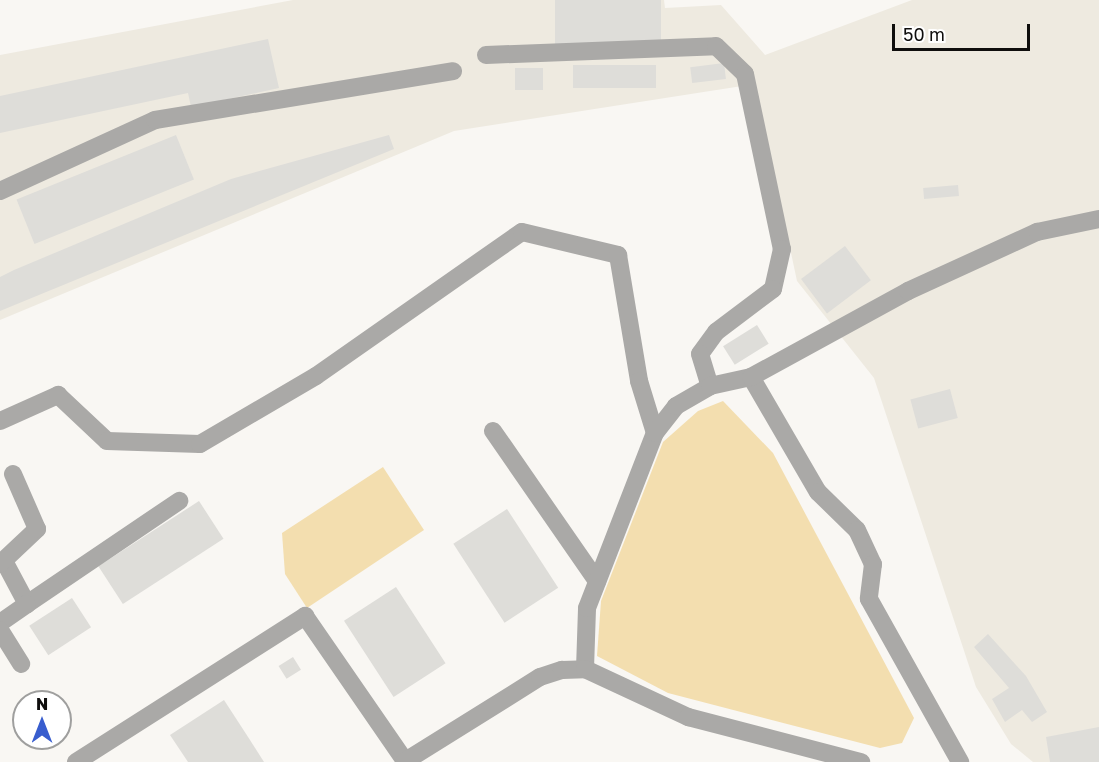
<!DOCTYPE html>
<html>
<head>
<meta charset="utf-8">
<style>
  body { margin:0 }
  #map { position:relative; width:1099px; height:762px; overflow:hidden; background:#f9f7f3; font-family:"Golos Text",sans-serif }
  div>[style] { position:absolute }
  [style*='--x'] { left:calc(var(--x)*1px); top:calc(var(--y)*1px); width:calc(var(--w)*1px); rotate:calc(var(--a)*1deg) }
  .built>* { inset:0; background:#eeeae0 }
  .green>* { inset:0; background:#f3deaf }
  .building>* { inset:0; background:#deddd9; transform-origin:0 0 }
  .minor>* { height:18px; margin:-9px; padding:0 9px; transform-origin:9px; border-radius:9px; background:#aaa9a7 }
  span { translate:-50% -50%; white-space:nowrap; text-align:center; line-height:1.15; -webkit-text-stroke:5px #fff; paint-order:stroke }
  .north { position:absolute; left:12px; top:690px; width:60px; height:60px; box-sizing:border-box; background:#fff; border:2px solid #9f9f9e; border-radius:50%; rotate:0deg; font-size:16px; font-weight:700; line-height:24px; text-align:center; color:#0f0e0d }
  .north::after { content:''; display:block; margin:auto; width:21px; height:27px; background:#385dce; clip-path:polygon(50% 0,100% 100%,50% 72%,0 100%) }
  .scale { position:absolute; left:892px; top:24px; width:138px; height:27px; box-sizing:border-box; border:3px solid #0f0e0d; border-top:0; padding-left:8px; font-size:18px; line-height:21px; white-space:nowrap; color:#0f0e0d; -webkit-text-stroke:4px #fff; paint-order:stroke }
</style>
</head>
<body>
<div id="map">
  <div class="built">
    <i style="clip-path:polygon(293px 0,664px 0,665px 8px,721px 5px,765px 55px,912px 0,1099px 0,1099px 762px,1033px 762px,1011px 744px,976px 687px,874px 378px,797px 281px,755px 84px,454px 131px,0 320px,0 55px)"></i>
  </div>
  <div class="green">
    <i style="clip-path:polygon(723px 401px,773px 453px,914px 718px,902px 743px,880px 748px,668px 693px,597px 656px,601px 601px,663px 442px,698px 411px)"></i>
    <i style="clip-path:polygon(383px 467px,424px 530px,307px 608px,285px 574px,282px 533px)"></i>
  </div>
  <div class="building">
    <i style="left:555px;top:0;width:106px;height:46px"></i>
    <i style="clip-path:polygon(268px 39px,279px 88px,191px 107px,188px 93px,0 133px,0 96px)"></i>
    <i style="left:724px;top:63px;width:16px;height:34px;rotate:83deg"></i>
    <i style="left:656px;top:65px;width:23px;height:83px;rotate:90deg"></i>
    <i style="left:515px;top:68px;width:28px;height:22px"></i>
    <i style="left:176px;top:135px;width:48px;height:172px;rotate:68deg"></i>
    <i style="clip-path:polygon(389px 135px,394px 149px,0 311px,0 277px,14px 270px,231px 179px)"></i>
    <i style="left:958px;top:185px;width:11px;height:35px;rotate:85deg"></i>
    <i style="left:845px;top:246px;width:43px;height:55px;rotate:53deg"></i>
    <i style="left:757px;top:325px;width:22px;height:40px;rotate:58deg"></i>
    <i style="left:950px;top:389px;width:30px;height:41px;rotate:75deg"></i>
    <i style="left:199px;top:501px;width:45px;height:120px;rotate:57deg"></i>
    <i style="left:507px;top:509px;width:94px;height:64px;rotate:57deg"></i>
    <i style="left:396px;top:587px;width:91px;height:62px;rotate:57deg"></i>
    <i style="left:72px;top:598px;width:35px;height:51px;rotate:57deg"></i>
    <i style="clip-path:polygon(988px 634px,1026px 676px,1047px 712px,1032px 722px,1022px 710px,1005px 722px,992px 699px,1009px 688px,974px 647px)"></i>
    <i style="left:293px;top:657px;width:15px;height:17px;rotate:58deg"></i>
    <i style="clip-path:polygon(224px 700px,250px 740px,264px 762px,188px 762px,170px 735px)"></i>
    <i style="clip-path:polygon(1099px 727px,1099px 762px,1050px 762px,1046px 737px)"></i>
  </div>
  <div class="minor">
    <i style="--x:486;--y:55;--w:230;--a:-2.2"></i>
    <i style="--x:716;--y:46;--w:40;--a:44"></i>
    <i style="--x:745;--y:74;--w:179;--a:78.1"></i>
    <i style="--x:782;--y:249;--w:41;--a:102.7"></i>
    <i style="--x:773;--y:289;--w:71;--a:143"></i>
    <i style="--x:716;--y:332;--w:27;--a:126"></i>
    <i style="--x:700;--y:354;--w:34;--a:73"></i>
    <i style="--x:0;--y:191;--w:170;--a:-24.6"></i>
    <i style="--x:155;--y:120;--w:302;--a:-9.3"></i>
    <i style="--x:751;--y:377;--w:133;--a:59.8"></i>
    <i style="--x:818;--y:492;--w:54;--a:44.3"></i>
    <i style="--x:857;--y:530;--w:38;--a:65"></i>
    <i style="--x:873;--y:564;--w:35;--a:97"></i>
    <i style="--x:869;--y:599;--w:187;--a:60.8"></i>
    <i style="--x:0;--y:421;--w:64;--a:-24.1"></i>
    <i style="--x:58;--y:395;--w:67;--a:43.2"></i>
    <i style="--x:107;--y:441;--w:93;--a:1.8"></i>
    <i style="--x:200;--y:444;--w:134;--a:-30.4"></i>
    <i style="--x:316;--y:376;--w:251;--a:-35"></i>
    <i style="--x:522;--y:232;--w:99;--a:13.5"></i>
    <i style="--x:618;--y:255;--w:128;--a:80.5"></i>
    <i style="--x:639;--y:381;--w:54;--a:72.9"></i>
    <i style="--x:493;--y:431;--w:183;--a:55.3"></i>
    <i style="--x:4;--y:561;--w:49;--a:61.9"></i>
    <i style="--x:27;--y:604;--w:184;--a:-34.1"></i>
    <i style="--x:0;--y:564;--w:51;--a:-43.4"></i>
    <i style="--x:37;--y:529;--w:60;--a:-113.6"></i>
    <i style="--x:0;--y:623;--w:33;--a:-35"></i>
    <i style="--x:0;--y:630;--w:40;--a:58"></i>
    <i style="--x:585;--y:669;--w:61;--a:-88.1"></i>
    <i style="--x:587;--y:608;--w:188;--a:-68.8"></i>
    <i style="--x:655;--y:433;--w:34;--a:-52"></i>
    <i style="--x:676;--y:406;--w:39;--a:-30"></i>
    <i style="--x:710;--y:386;--w:42;--a:-12.4"></i>
    <i style="--x:751;--y:377;--w:179;--a:-28.7"></i>
    <i style="--x:908;--y:291;--w:142;--a:-24.6"></i>
    <i style="--x:1037;--y:232;--w:63;--a:-11.8"></i>
    <i style="--x:76;--y:762;--w:272;--a:-32.5"></i>
    <i style="--x:305;--y:616;--w:176;--a:55.4"></i>
    <i style="--x:404;--y:762;--w:160;--a:-32"></i>
    <i style="--x:540;--y:677;--w:23;--a:-18"></i>
    <i style="--x:562;--y:670;--w:23;--a:-2"></i>
    <i style="--x:585;--y:669;--w:114;--a:25"></i>
    <i style="--x:688;--y:717;--w:179;--a:14.6"></i>
  </div>
  <div class="north">N</div>
  <div class="scale">50 m</div>
</div>
</body>
</html>
